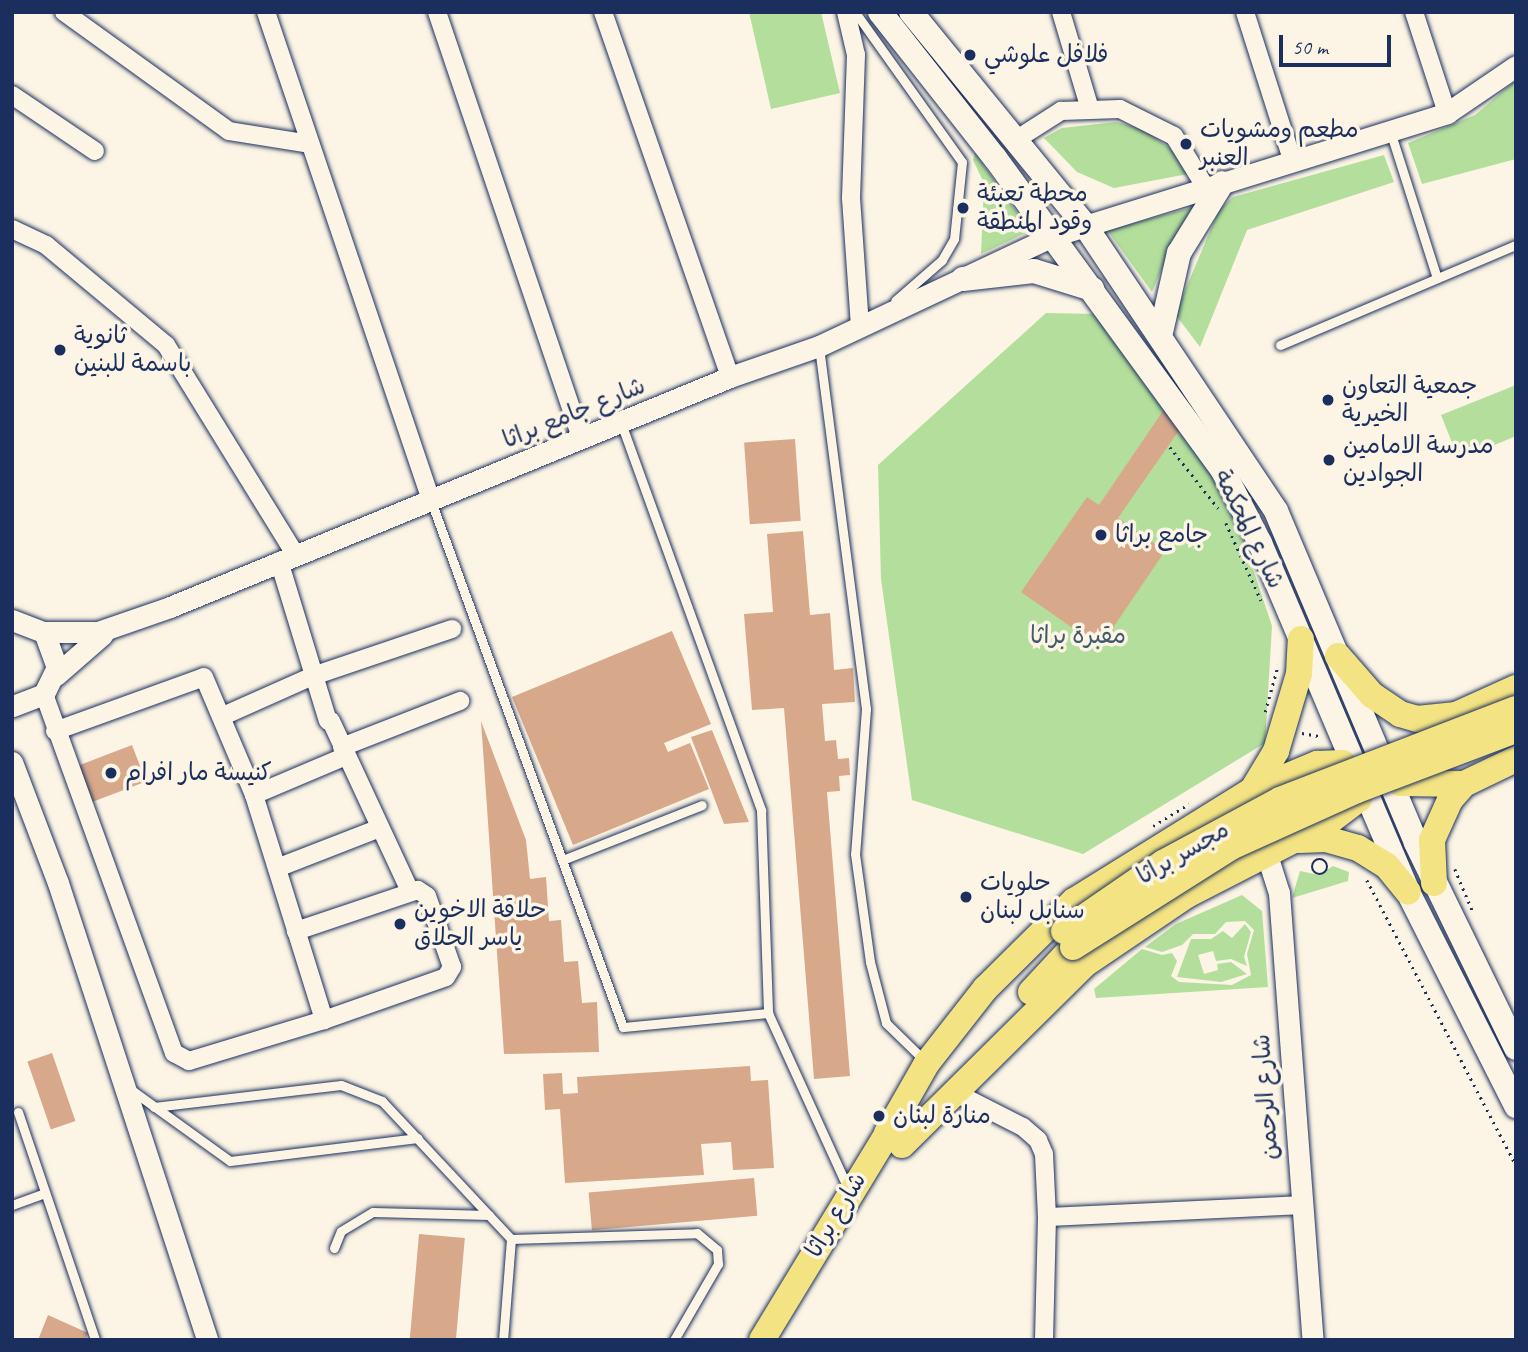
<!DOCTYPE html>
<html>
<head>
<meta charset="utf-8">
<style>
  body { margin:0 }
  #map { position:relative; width:1528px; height:1352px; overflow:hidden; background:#fcf5e5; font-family:Caveat,"Playpen Sans Arabic",sans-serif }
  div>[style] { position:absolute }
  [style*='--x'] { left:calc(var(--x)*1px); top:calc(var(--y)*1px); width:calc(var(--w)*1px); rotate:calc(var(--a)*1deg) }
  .green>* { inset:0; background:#b4de9b }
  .building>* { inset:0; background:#d8a88a; transform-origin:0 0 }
  .path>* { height:2.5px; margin-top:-1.25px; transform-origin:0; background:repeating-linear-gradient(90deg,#1b2f5e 0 2px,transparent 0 7px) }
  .path>.ring { margin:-1.25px; padding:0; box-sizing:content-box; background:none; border:2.5px solid #1b2f5e; border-radius:50% }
  .roads { filter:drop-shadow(0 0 2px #1b2f5e) drop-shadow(0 0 2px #1b2f5e) }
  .service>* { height:9px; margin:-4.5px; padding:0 4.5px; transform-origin:4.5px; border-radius:4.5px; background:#fcf5e5 }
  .minor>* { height:18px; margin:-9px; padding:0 9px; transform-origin:9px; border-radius:9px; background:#fcf5e5 }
  .tertiary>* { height:21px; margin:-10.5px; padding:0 10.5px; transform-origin:10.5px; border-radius:10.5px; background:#fcf5e5 }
  .secondary>* { height:24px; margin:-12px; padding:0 12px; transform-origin:12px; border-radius:12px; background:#fcf5e5 }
  .primary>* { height:26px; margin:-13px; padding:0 13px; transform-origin:13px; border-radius:13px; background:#f4e382 }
  .bridges { filter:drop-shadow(0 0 2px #1b2f5e) drop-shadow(0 0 2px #1b2f5e) }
  .primary-bridge>* { height:26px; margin:-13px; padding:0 13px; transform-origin:13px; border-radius:13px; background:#f4e382 }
  .dots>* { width:19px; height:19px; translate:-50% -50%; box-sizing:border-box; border:4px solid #fcf5e5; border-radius:50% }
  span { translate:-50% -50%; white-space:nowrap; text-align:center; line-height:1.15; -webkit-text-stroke:7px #fcf5e5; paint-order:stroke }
  .poi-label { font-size:24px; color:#1b2f5e }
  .left { translate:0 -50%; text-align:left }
  .street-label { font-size:24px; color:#1b2f5e }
  .park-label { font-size:24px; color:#415b6d }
  .frame { position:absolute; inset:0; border:14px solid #1b2f5e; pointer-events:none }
  .scale { position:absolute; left:1279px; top:35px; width:112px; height:32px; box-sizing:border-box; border:4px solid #1b2f5e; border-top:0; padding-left:9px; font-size:21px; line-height:24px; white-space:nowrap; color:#1b2f5e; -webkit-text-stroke:5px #fcf5e5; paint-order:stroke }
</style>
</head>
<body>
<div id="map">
  <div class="green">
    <i style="clip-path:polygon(749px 12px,821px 12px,840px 93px,771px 109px)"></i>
    <i style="clip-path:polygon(1516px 80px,1516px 159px,1422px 184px,1408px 143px,1475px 115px)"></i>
    <i style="clip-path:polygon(1116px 122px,1143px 129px,1175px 152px,1188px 174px,1114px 188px,1077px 172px,1044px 138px,1062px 128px)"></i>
    <i style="clip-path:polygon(975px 153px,1030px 231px,981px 254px,984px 183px,973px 160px)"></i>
    <i style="clip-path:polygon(1384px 155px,1394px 182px,1247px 230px,1200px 347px,1175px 314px,1219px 210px,1233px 197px)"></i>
    <i style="clip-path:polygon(1194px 207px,1177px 233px,1152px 292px,1107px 230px)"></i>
    <i style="clip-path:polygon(1046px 313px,1097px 314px,1230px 500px,1272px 626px,1265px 743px,1083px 854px,912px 800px,881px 579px,878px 465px)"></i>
    <i style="clip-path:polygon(1516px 385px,1516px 436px,1459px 460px,1441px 415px)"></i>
    <i style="clip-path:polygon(1333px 866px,1349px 872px,1348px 881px,1292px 898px,1300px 871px,1319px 875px)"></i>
    <i style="clip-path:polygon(1242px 895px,1262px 911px,1268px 987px,1096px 998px,1094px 989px,1142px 949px,1162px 955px,1172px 953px,1177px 961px,1171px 976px,1179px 982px,1232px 985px,1251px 975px,1247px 954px,1254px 930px,1245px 921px,1226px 922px,1215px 934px,1193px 934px,1182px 945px,1162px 952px,1145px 947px,1176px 924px)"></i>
    <i style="clip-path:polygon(1245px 924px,1251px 932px,1244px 957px,1247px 966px,1231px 959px,1216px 961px,1213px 951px,1198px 955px,1204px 974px,1218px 970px,1217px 964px,1231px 962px,1247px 974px,1221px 982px,1177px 977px,1191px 939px,1211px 939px,1223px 931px,1232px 938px)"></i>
  </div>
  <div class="building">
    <i style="clip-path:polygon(1165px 408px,1180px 429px,1118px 518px,1165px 551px,1100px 647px,1021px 592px,1087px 497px,1099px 505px)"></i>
    <i style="left:795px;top:439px;width:82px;height:51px;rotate:86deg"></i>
    <i style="clip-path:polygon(803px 531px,810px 615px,830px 613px,834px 670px,853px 668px,855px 702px,822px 704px,825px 741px,836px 740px,838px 759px,849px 758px,850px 775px,839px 776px,840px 791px,827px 792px,850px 1076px,814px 1079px,784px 708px,752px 710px,744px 614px,773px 612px,767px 534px)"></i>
    <i style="clip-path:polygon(672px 631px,711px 724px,664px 743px,668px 752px,690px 743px,709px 789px,573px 845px,512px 697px)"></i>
    <i style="clip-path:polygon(481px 721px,526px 840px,530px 879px,546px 877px,549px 921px,561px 920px,564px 962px,578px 961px,582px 1003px,597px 1002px,599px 1052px,504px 1054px)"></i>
    <i style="clip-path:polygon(712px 730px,749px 822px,724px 824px,691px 737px)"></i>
    <i style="left:132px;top:745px;width:39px;height:59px;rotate:69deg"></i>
    <i style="left:52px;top:1053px;width:72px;height:26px;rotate:71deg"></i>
    <i style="clip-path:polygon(750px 1066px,751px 1081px,768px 1080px,774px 1168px,733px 1170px,731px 1142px,701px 1144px,704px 1175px,565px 1183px,560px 1109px,545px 1110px,543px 1074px,562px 1073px,563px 1094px,578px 1093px,577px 1077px)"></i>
    <i style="left:754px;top:1178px;width:38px;height:166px;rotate:85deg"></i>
    <i style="left:419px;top:1234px;width:46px;height:106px;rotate:5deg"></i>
    <i style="clip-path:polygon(48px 1315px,88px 1333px,85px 1340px,38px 1340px)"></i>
  </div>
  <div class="path">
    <i style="--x:1170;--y:447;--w:78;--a:51.8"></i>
    <i style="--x:1226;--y:523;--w:85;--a:65.6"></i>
    <i style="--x:1265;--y:712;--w:49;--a:-74.5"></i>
    <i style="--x:1302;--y:733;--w:17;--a:10"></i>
    <i style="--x:1153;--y:826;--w:42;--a:-31.4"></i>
    <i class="ring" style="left:1312px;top:859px;width:13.5px;height:13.5px"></i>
    <i style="--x:1455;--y:869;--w:47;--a:67.3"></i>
    <i style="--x:1367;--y:880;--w:322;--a:62.4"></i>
  </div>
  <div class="roads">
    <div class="service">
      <i style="--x:855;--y:12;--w:184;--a:54.5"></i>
      <i style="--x:962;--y:162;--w:77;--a:95.9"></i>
      <i style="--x:954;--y:239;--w:24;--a:120"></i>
      <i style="--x:942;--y:260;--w:62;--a:138.9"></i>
      <i style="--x:1391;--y:134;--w:151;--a:72.3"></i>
      <i style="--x:1280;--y:345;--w:256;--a:-23"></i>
      <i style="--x:819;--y:347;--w:365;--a:82.6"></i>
      <i style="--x:866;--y:709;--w:145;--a:94.3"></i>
      <i style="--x:855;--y:854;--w:109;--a:82.1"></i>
      <i style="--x:870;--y:962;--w:63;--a:75.3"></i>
      <i style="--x:886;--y:1023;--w:56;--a:44.3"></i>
      <i style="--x:621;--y:423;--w:412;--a:70.1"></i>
      <i style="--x:761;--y:810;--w:203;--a:88"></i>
      <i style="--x:768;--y:1013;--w:196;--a:65.5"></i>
      <i style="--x:431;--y:501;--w:560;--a:69.95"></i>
      <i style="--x:623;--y:1027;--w:146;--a:-5.5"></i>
      <i style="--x:565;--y:859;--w:147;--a:-21.5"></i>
      <i style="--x:130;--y:1089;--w:123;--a:35.8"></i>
      <i style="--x:230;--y:1161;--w:189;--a:-7"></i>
      <i style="--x:154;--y:1107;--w:188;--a:-6.7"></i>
      <i style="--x:341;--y:1085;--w:44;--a:21.3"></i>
      <i style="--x:382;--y:1101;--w:189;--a:46.9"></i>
      <i style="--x:511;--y:1239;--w:101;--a:94.5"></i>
      <i style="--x:18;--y:1112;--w:241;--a:71.3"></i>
      <i style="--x:12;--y:1205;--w:35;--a:-20"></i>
      <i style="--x:511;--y:1239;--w:186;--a:-1.8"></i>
      <i style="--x:697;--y:1233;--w:26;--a:40"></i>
      <i style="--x:717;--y:1250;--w:14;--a:86"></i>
      <i style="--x:718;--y:1264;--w:88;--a:120.1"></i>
      <i style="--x:334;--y:1248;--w:18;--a:-68"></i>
      <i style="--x:341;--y:1231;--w:37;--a:-31"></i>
      <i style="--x:373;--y:1212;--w:116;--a:1.5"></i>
    </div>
    <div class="minor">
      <i style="--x:64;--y:12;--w:203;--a:35.8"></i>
      <i style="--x:229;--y:131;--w:82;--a:9.1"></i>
      <i style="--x:266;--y:12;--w:515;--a:71.32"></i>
      <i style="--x:437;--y:12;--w:449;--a:71.3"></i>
      <i style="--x:603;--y:12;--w:386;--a:70.8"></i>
      <i style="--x:846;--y:12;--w:44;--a:76.9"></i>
      <i style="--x:856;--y:55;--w:143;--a:92"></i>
      <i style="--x:851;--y:198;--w:130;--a:86"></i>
      <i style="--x:1061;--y:12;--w:98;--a:73.4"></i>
      <i style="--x:1245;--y:12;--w:157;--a:72.3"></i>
      <i style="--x:1414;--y:12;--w:106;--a:71.9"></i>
      <i style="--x:12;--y:95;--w:100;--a:34"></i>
      <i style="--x:1014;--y:141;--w:56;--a:-32.6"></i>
      <i style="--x:1061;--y:111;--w:59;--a:-1.9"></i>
      <i style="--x:1120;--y:109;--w:60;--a:26.6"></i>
      <i style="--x:1174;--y:136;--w:61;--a:58.4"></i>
      <i style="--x:12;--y:229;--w:38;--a:25"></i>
      <i style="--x:46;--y:245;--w:156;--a:39.8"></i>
      <i style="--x:166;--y:345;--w:246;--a:58.3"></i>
      <i style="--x:279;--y:561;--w:167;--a:73"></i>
      <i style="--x:44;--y:694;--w:382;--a:70.1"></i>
      <i style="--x:174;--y:1053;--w:17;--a:28"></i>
      <i style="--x:189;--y:1061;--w:141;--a:-16.9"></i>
      <i style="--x:324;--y:1020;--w:129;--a:-19.4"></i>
      <i style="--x:446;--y:977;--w:12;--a:-59"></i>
      <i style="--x:452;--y:967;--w:75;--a:-109.4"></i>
      <i style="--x:427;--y:896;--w:11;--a:-146"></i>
      <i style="--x:418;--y:890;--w:129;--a:161.4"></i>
      <i style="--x:223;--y:716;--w:98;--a:-24"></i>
      <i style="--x:313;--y:676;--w:147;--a:-18.7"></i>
      <i style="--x:331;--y:721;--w:185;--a:65.1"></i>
      <i style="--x:55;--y:731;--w:158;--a:-19.9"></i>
      <i style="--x:204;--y:677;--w:128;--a:67"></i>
      <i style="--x:254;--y:795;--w:236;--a:72.7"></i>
      <i style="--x:342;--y:747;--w:127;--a:-21.3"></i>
      <i style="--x:254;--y:795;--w:100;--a:-23"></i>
      <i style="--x:277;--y:868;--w:110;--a:-21.2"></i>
      <i style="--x:956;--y:1093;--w:75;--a:26.9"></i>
      <i style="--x:1023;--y:1127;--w:20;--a:41"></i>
      <i style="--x:1038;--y:1140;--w:15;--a:67"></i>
      <i style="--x:1044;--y:1154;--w:63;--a:87.3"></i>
      <i style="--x:1044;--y:1340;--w:123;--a:-88.6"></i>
      <i style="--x:1047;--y:1217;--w:253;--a:-2.7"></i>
    </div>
    <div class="tertiary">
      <i style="--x:12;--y:620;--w:34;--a:21"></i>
      <i style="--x:44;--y:632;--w:37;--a:70"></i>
      <i style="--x:57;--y:667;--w:30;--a:116"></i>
      <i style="--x:44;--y:694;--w:34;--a:159"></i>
      <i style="--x:44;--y:632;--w:54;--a:0"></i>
      <i style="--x:98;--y:632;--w:76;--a:-19.1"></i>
      <i style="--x:170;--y:607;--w:605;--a:-22.33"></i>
      <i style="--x:730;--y:377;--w:94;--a:-19.2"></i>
      <i style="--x:819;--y:346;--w:259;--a:-25.2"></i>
      <i style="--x:1053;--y:236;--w:413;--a:-17.3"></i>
      <i style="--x:1447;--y:113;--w:83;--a:-34.3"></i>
      <i style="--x:56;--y:675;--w:62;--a:-41.1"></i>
      <i style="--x:12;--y:762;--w:129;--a:69.2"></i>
      <i style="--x:58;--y:883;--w:481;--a:71.9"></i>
      <i style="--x:1266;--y:852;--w:43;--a:72.4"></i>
      <i style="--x:1279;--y:893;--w:448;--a:85.7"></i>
    </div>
    <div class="secondary">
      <i style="--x:880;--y:12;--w:186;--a:51.8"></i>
      <i style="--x:995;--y:158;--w:387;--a:53.9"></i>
      <i style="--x:1223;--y:471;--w:81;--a:62.8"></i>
      <i style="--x:1260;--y:543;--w:379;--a:67"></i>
      <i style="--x:1408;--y:892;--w:240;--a:63.2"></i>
      <i style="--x:911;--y:12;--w:274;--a:50.8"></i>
      <i style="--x:1084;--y:224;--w:345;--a:56.2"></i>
      <i style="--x:1276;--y:511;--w:360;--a:67.1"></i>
      <i style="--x:1416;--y:843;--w:228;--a:64"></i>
      <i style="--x:963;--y:279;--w:71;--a:-6.4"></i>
      <i style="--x:1034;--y:271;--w:61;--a:17.2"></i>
      <i style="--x:1161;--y:332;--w:81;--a:-77.2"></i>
      <i style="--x:1179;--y:253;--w:82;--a:-58.4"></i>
    </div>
    <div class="primary">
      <i style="--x:1338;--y:656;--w:52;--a:48.9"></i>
      <i style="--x:1372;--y:695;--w:34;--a:34"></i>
      <i style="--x:1400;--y:714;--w:18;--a:16"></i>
      <i style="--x:1417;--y:719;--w:37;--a:-6"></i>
      <i style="--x:1438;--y:723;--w:85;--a:-24.2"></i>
      <i style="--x:1400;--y:783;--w:64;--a:0.9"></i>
      <i style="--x:1252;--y:791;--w:47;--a:-59"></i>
      <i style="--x:1276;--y:751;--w:80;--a:-73.4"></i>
      <i style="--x:1299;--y:674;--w:35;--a:-87"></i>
      <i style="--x:1299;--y:840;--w:27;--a:-2"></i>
      <i style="--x:1326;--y:839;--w:33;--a:16"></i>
      <i style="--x:1358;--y:848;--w:34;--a:32"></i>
      <i style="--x:1387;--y:866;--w:33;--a:51"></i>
      <i style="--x:1434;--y:883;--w:43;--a:-92.7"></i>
      <i style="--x:1432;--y:840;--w:44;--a:-65.8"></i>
      <i style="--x:1450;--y:800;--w:21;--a:-49"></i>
      <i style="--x:1464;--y:784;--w:58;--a:-25.7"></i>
      <i style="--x:1031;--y:992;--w:62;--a:-47"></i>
      <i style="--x:887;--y:1133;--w:81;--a:-60.3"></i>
      <i style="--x:927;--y:1063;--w:94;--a:-51.9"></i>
      <i style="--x:985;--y:989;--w:125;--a:-44.7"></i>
      <i style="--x:1074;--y:901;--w:207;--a:-31.8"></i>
      <i style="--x:1250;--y:792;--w:73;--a:-22.7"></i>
      <i style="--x:1317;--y:764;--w:26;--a:-2"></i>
      <i style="--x:902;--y:1145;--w:257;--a:-44.7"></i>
      <i style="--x:1085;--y:964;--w:123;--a:-34.1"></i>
      <i style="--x:1187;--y:895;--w:157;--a:-27.2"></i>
      <i style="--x:1327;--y:823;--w:40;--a:-37"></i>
      <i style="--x:762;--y:1340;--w:258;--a:-58.7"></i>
    </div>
  </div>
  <div class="bridges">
    <div class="primary-bridge">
      <i style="--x:1064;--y:931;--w:120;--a:-34.5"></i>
      <i style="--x:1163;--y:863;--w:133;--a:-28.3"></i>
      <i style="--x:1280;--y:800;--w:253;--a:-21.1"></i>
      <i style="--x:1073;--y:947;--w:187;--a:-32.3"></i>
      <i style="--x:1231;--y:847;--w:138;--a:-24.3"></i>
      <i style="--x:1357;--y:790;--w:170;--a:-20.7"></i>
    </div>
  </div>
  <div class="dots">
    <i style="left:970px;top:55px;background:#1b2f5e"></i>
    <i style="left:1186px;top:144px;background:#1b2f5e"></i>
    <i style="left:963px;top:208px;background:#1b2f5e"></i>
    <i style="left:60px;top:350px;background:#1b2f5e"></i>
    <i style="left:1328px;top:400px;background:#1b2f5e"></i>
    <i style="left:1329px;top:460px;background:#1b2f5e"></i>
    <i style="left:1101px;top:535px;background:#1b2f5e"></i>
    <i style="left:111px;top:773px;background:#1b2f5e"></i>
    <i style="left:966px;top:897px;background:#1b2f5e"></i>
    <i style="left:400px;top:924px;background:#1b2f5e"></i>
    <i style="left:879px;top:1116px;background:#1b2f5e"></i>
  </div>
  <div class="poi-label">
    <span class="left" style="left:984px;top:55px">فلافل علوشي</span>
    <span class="left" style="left:1200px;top:144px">مطعم ومشويات<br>العنبر</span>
    <span class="left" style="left:977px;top:208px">محطة تعبئة<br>وقود المنطقة</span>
    <span class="left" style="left:74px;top:350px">ثانوية<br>باسمة للبنين</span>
    <span class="left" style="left:1342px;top:400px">جمعية التعاون<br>الخيرية</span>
    <span class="left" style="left:1343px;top:460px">مدرسة الامامين<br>الجوادين</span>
    <span class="left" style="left:1115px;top:535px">جامع براثا</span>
    <span class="left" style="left:125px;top:773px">كنيسة مار افرام</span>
    <span class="left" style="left:980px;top:897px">حلويات<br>سنابل لبنان</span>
    <span class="left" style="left:414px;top:924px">حلاقة الاخوين<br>ياسر الحلاق</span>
    <span class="left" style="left:893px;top:1116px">منارة لبنان</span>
  </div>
  <div class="street-label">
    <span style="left:574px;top:413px;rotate:-22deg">شارع جامع براثا</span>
    <span style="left:1249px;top:529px;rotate:64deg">شارع المحكمة</span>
    <span style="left:1183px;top:853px;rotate:-30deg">مجسر براثا</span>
    <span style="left:1266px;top:1097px;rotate:-94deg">شارع الرحمن</span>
    <span style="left:836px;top:1215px;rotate:-59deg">شارع براثا</span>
  </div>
  <div class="park-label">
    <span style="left:1078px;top:636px">مقبرة براثا</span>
  </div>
  <div class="frame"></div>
  <div class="scale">50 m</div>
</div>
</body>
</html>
